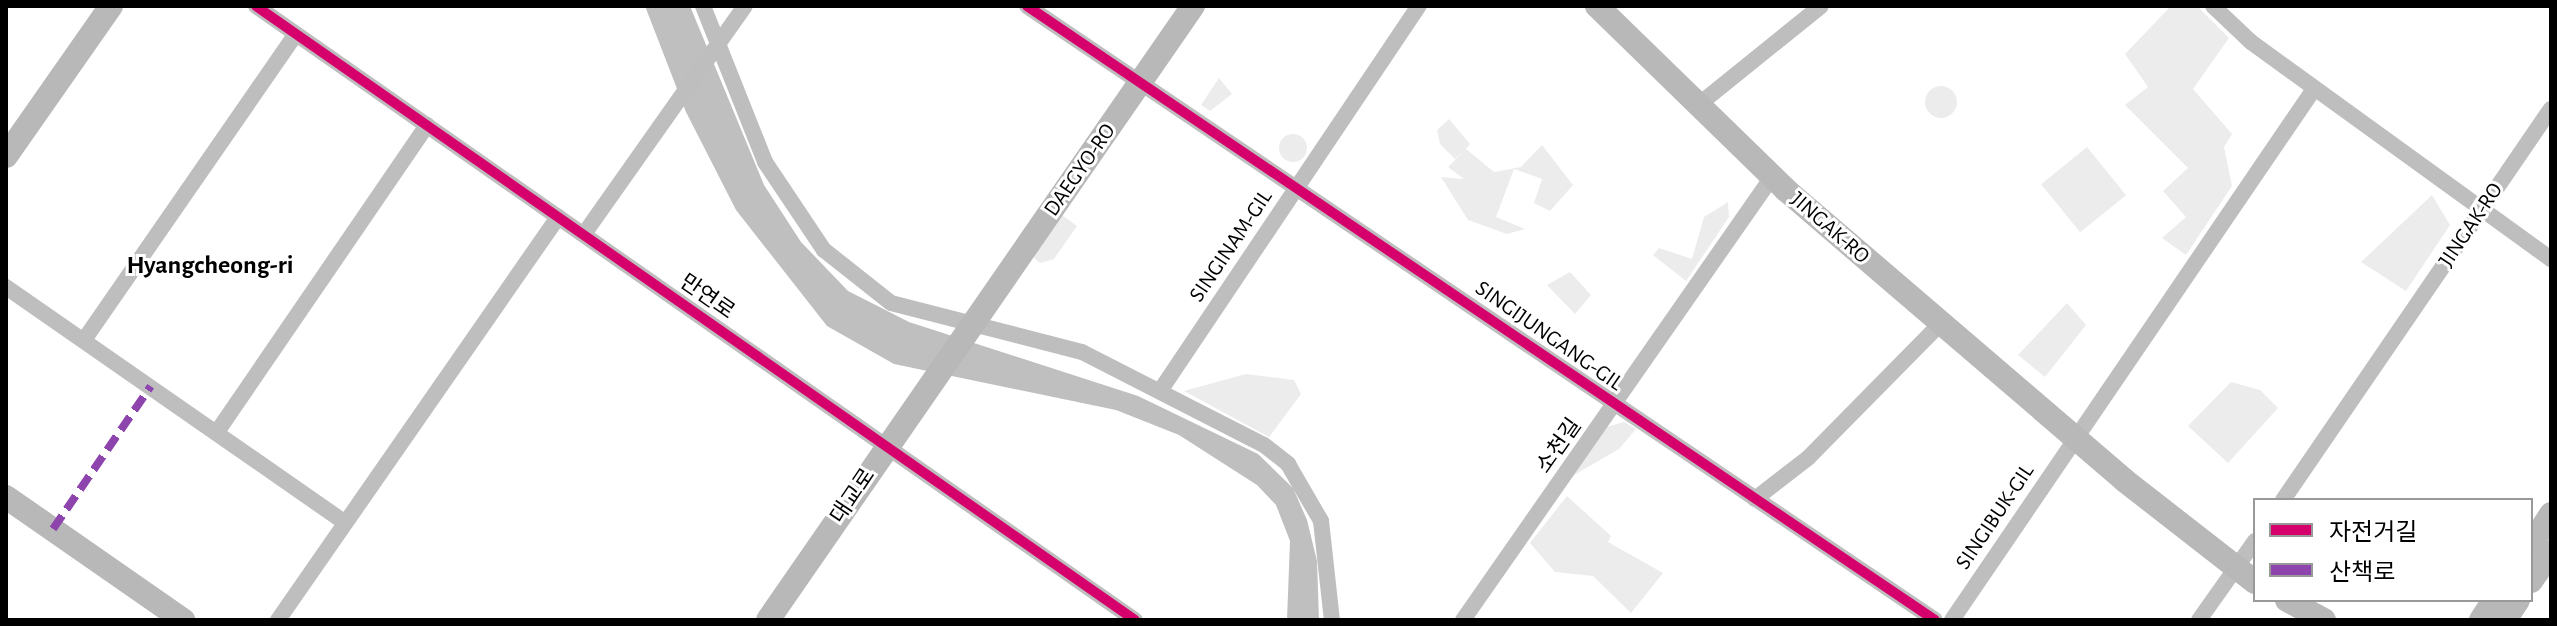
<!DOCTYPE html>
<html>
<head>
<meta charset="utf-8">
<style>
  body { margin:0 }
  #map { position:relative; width:2557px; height:626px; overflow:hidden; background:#fff; font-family:"Alegreya Sans","Noto Sans KR",sans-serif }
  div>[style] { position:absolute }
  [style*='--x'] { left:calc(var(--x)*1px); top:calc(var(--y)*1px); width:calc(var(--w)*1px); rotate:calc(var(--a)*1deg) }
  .green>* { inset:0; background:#ececec; transform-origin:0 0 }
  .round { border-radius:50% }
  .water>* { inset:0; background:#bfbfbf }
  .street>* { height:16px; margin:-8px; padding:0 8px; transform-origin:8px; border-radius:8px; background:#bebebe }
  .secondary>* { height:24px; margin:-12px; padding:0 12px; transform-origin:12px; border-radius:12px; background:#b8b8b8 }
  .quiet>* { height:8px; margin-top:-4px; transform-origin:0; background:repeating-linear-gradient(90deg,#8e44ad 0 16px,transparent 0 24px) }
  .cycleway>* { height:10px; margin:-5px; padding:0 5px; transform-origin:5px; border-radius:5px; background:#d6006c }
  span { translate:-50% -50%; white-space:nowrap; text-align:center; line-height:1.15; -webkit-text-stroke:6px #fff; paint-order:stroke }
  .street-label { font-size:22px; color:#000 }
  .quarter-label { font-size:26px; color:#000; font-weight:700 }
  .frame { position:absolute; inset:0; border:8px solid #000; pointer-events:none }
  .legend { position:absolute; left:2253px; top:498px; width:280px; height:104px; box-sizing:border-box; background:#fff; border:2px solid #999; margin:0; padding:10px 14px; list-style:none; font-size:24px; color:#000 }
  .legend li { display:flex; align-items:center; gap:16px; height:40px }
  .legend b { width:40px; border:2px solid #999 }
</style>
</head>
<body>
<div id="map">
  <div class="green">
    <i style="clip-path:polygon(2171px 6px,2197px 6px,2229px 38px,2193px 89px,2232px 134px,2224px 147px,2232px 186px,2186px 255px,2162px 238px,2186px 217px,2163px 191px,2188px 168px,2125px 105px,2148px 87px,2125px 54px)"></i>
    <i style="clip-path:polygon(1219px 78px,1232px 94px,1210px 111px,1201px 105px)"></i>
    <i class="round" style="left:1925px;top:86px;width:32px;height:32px"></i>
    <i style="clip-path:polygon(1449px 119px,1470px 144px,1466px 149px,1494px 172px,1521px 167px,1542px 145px,1573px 185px,1550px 211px,1534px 203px,1542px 179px,1514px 169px,1496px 217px,1525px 229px,1507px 234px,1468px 220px,1441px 177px,1464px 179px,1448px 167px,1464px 151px,1455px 159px,1440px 144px,1437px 130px)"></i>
    <i class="round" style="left:1279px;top:134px;width:28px;height:28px"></i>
    <i style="left:2087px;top:147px;width:62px;height:59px;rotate:51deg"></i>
    <i style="clip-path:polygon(2432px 195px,2450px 225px,2406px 291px,2361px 262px)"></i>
    <i style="clip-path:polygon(1728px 202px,1729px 217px,1686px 281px,1653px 255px,1659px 248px,1692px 259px,1704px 217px)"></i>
    <i style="clip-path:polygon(1062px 215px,1077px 226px,1054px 259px,1040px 263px,1033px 257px)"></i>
    <i style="clip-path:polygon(1570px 272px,1591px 295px,1575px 314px,1547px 285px)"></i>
    <i style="clip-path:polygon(2067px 303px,2086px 325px,2045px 377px,2018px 355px)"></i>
    <i style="clip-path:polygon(1246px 374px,1294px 380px,1301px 394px,1269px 437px,1184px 391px)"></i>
    <i style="clip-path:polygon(2231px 382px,2260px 390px,2278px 408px,2228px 463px,2188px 426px)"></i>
    <i style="clip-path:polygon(1624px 422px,1636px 429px,1619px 449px,1574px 475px,1606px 427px)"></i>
    <i style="clip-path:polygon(1567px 496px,1611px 536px,1608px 542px,1663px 573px,1631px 613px,1593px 576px,1555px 572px,1530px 543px)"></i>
  </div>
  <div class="water">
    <i style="clip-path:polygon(645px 6px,690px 6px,764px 185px,801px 242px,848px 291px,909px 322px,1138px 396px,1258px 454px,1293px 488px,1307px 520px,1317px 561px,1319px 620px,1287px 620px,1290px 541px,1276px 505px,1257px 485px,1179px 435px,1116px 410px,894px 364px,827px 326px,736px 210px,686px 112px)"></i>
  </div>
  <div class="street">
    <i style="--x:256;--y:6;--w:1072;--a:34.94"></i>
    <i style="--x:703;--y:6;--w:168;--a:68.3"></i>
    <i style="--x:765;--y:162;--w:106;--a:56.2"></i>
    <i style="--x:824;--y:250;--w:85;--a:38.3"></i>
    <i style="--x:891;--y:303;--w:197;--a:14.4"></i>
    <i style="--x:1082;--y:352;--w:204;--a:27.1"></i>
    <i style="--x:1264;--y:445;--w:31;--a:38"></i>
    <i style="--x:1288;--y:464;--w:66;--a:59.9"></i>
    <i style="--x:1321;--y:521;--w:100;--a:83.7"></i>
    <i style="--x:1027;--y:6;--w:1096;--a:34.07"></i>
    <i style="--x:2213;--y:6;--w:52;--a:43.5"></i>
    <i style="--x:2251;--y:42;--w:370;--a:35.9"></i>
    <i style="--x:1697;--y:106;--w:159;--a:-38.9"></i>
    <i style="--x:584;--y:234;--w:279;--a:-54.8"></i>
    <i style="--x:6;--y:287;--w:413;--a:34.8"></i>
    <i style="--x:84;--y:340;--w:372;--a:-55.3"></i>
    <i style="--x:1160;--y:391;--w:464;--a:-56.1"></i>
    <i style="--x:217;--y:432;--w:372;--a:-55.6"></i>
    <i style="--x:1755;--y:499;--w:67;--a:-37.7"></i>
    <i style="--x:1808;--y:458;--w:188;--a:-45.4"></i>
    <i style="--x:2283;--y:500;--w:474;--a:-55.6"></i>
    <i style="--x:278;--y:620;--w:491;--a:-55.2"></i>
    <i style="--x:1463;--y:620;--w:540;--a:-55.1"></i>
    <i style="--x:1952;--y:620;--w:643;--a:-55.72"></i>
    <i style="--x:2199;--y:620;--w:97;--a:-54.7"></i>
  </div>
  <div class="secondary">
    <i style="--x:1597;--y:6;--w:264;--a:44.2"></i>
    <i style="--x:1786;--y:190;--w:445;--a:40.6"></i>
    <i style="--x:2124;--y:480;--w:166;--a:37.9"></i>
    <i style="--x:6;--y:156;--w:183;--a:-55"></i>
    <i style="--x:6;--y:497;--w:216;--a:34.8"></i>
    <i style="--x:2531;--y:545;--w:37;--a:-57"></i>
    <i style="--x:2531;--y:581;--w:35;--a:-55"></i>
    <i style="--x:2287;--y:600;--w:42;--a:28.4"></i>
    <i style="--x:768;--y:620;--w:747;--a:-55.31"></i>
    <i style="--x:2481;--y:620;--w:24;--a:-57"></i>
    <i style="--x:2505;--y:620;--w:24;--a:-57"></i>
  </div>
  <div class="quiet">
    <i style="--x:53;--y:529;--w:173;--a:-55.6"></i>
  </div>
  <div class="cycleway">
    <i style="--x:256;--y:6;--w:1072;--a:34.94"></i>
    <i style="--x:1027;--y:6;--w:1096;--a:34.07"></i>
  </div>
  <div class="street-label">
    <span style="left:1080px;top:170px;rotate:-55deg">DAEGYO-RO</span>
    <span style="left:2471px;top:225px;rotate:-56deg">JINGAK-RO</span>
    <span style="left:1830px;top:228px;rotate:41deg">JINGAK-RO</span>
    <span style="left:1231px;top:246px;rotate:-56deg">SINGINAM-GIL</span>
    <span style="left:707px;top:297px;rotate:35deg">만연로</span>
    <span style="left:1549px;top:336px;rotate:35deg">SINGIJUNGANG-GIL</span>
    <span style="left:1559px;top:446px;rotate:-55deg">소천길</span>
    <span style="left:853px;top:496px;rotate:-56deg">대교로</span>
    <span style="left:1995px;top:517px;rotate:-56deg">SINGIBUK-GIL</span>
  </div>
  <div class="quarter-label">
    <span style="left:210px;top:266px">Hyangcheong-ri</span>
  </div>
  <div class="frame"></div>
  <ul class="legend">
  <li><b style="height:10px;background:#d6006c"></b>자전거길</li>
  <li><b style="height:10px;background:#8e44ad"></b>산책로</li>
  </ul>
</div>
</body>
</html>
